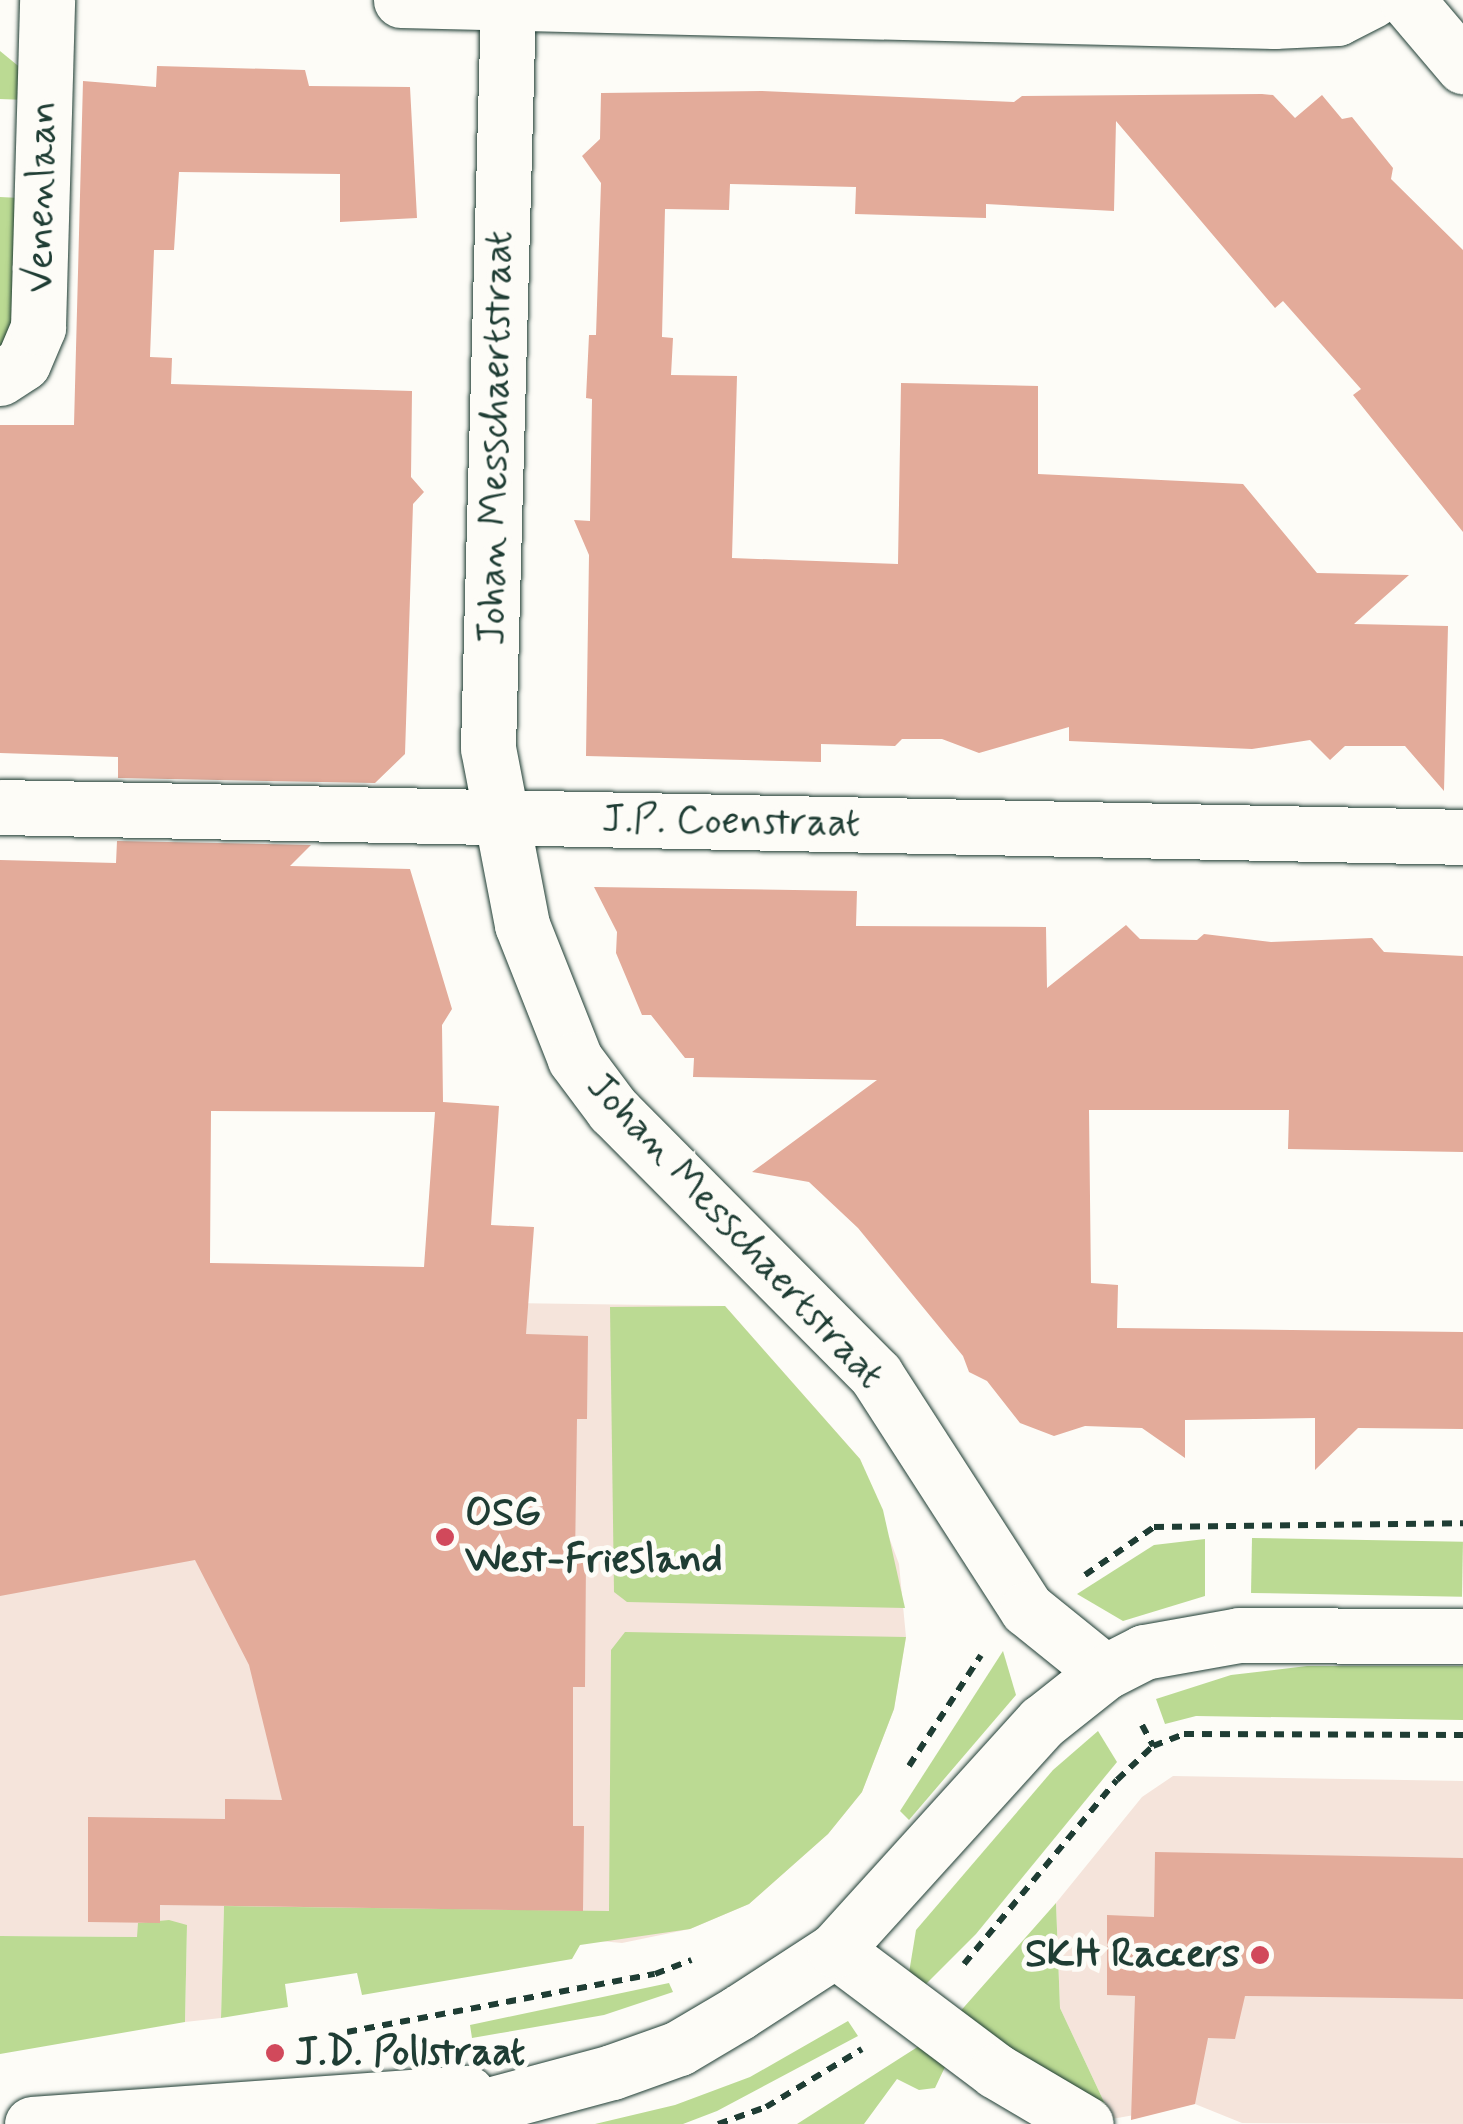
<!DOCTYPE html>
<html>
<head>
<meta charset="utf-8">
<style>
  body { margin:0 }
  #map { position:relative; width:1463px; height:2124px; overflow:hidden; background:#fdfcf7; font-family:Mynerve,sans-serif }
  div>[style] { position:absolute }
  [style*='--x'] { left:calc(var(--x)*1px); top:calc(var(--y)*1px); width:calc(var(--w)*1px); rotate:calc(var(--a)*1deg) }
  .built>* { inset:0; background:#f5e4db }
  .green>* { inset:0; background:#bbda93; transform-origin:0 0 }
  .building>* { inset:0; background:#e3ab9a }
  .path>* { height:6px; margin-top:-3px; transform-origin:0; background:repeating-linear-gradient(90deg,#1f3d34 0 10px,transparent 0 18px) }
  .roads { filter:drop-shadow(0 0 2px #1f3d34) drop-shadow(0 0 2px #1f3d34) }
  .minor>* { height:55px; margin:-27.5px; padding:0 27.5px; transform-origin:27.5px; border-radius:27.5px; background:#fdfcf7 }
  .dots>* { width:28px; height:28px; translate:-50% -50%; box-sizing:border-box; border:5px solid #fdfcf7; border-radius:50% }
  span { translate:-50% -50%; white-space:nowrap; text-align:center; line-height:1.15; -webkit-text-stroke:10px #fdfcf7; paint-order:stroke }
  .street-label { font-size:40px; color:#1f3d34 }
  .poi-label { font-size:40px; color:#1f3d34; font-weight:700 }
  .left { translate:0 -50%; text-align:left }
  .right { translate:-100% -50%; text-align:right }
</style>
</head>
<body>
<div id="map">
  <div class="built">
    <i style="clip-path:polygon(0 1062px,210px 1299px,725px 1306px,860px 1459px,899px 1564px,906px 1637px,894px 1709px,862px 1792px,828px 1834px,749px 1904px,690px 1929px,622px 1943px,224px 1906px,221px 2018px,185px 2022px,187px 1925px,138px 1923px,138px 1937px,0 1936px)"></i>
    <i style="clip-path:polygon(1173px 1776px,1463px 1781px,1463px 2124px,1242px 2123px,1195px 2104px,1112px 2119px,1060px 2008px,1056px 1903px,1142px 1797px)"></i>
  </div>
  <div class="green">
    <i style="clip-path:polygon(0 51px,22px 69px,26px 100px,0 99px)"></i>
    <i style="clip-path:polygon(0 197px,20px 198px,28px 318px,0 368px)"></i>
    <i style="clip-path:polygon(725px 1306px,860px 1459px,883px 1510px,905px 1608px,627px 1602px,614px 1592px,610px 1307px)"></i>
    <i style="left:1252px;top:1538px;width:211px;height:55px;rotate:1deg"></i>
    <i style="clip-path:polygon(1205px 1539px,1205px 1596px,1123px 1621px,1077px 1594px,1154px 1545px)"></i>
    <i style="clip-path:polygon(625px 1632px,906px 1637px,894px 1709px,862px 1792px,828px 1834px,749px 1904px,690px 1929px,580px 1945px,572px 1959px,362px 1995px,357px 1973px,285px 1984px,288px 2007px,221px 2018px,224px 1906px,609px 1911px,611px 1650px)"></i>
    <i style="clip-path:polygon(1003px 1651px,1016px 1695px,909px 1820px,900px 1811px)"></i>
    <i style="clip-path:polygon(1307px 1666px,1463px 1666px,1463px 1720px,1196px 1716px,1165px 1724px,1156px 1699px,1231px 1675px)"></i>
    <i style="clip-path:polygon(1098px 1731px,1117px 1762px,976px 1934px,925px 1985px,909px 1973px,916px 1930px,1053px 1770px)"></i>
    <i style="clip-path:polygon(1056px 1903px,1060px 2008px,1112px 2119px,957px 2015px)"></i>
    <i style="clip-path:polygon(169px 1920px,187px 1925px,185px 2022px,0 2054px,0 1936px,137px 1937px,138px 1923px)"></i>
    <i style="clip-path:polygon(669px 1983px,673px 1992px,604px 2015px,472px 2038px,470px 2025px)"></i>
    <i style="clip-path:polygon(848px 2021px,858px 2036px,717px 2111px,683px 2124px,595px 2124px,675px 2105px,750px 2077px)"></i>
    <i style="clip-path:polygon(930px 2039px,945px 2067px,935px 2088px,919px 2090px,897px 2079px,864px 2124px,797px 2124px)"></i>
  </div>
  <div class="building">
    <i style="clip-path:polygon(157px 66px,305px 70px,309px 86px,410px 87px,417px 218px,340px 222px,340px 174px,179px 172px,174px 250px,154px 250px,150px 357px,172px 358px,171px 384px,412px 391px,411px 477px,424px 492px,413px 504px,405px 754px,375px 783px,118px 778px,118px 757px,0 753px,0 425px,74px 425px,83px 81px,156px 87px)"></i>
    <i style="clip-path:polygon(762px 91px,1014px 102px,1022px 96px,1262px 94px,1273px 95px,1295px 118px,1322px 95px,1342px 119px,1352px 117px,1393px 168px,1391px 179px,1463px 250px,1463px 532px,1353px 395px,1361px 389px,1283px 301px,1275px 308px,1116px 121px,1114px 211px,986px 204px,986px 218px,855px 214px,856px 187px,730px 184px,729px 210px,665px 209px,662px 337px,673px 338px,671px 375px,737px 376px,732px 558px,898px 564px,901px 383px,1038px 386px,1038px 474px,1243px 484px,1317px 573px,1409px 575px,1354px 624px,1448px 626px,1444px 791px,1405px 746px,1345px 746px,1330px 760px,1310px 740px,1252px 749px,1069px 741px,1069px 727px,979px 753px,942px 739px,902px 739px,895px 746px,821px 744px,821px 762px,586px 756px,589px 555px,574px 520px,590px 521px,592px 399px,586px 398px,589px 335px,596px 335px,601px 183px,582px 156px,600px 139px,601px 93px)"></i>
    <i style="clip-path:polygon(evenodd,117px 841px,311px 845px,290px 866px,410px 869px,452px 1009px,442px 1025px,443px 1102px,499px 1106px,491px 1225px,534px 1227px,526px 1334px,588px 1336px,587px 1419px,577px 1419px,575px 1560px,586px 1559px,585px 1687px,573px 1687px,573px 1826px,584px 1826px,583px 1911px,160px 1905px,160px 1923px,88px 1922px,88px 1817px,225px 1819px,225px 1799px,282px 1800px,249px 1665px,195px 1560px,0 1596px,0 860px,116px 863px,117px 841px,211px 1111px,435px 1112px,424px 1267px,210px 1263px,211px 1111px)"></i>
    <i style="clip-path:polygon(594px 887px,857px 891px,856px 926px,1046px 927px,1047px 988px,1126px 925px,1140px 939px,1197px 940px,1204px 934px,1271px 942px,1372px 938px,1384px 952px,1463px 956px,1463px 1152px,1288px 1149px,1289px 1110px,1089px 1110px,1091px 1283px,1118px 1285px,1117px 1328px,1463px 1332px,1463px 1429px,1358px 1428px,1315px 1470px,1315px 1418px,1185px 1420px,1185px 1458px,1142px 1428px,1085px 1426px,1054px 1436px,1020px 1423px,987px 1381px,969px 1372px,963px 1356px,858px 1228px,809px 1182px,752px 1172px,877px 1080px,693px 1077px,694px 1058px,685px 1058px,651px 1015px,642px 1015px,616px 953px,617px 932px)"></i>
    <i style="clip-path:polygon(1155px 1852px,1463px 1858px,1463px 1999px,1245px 1996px,1235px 2039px,1208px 2038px,1195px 2104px,1131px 2120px,1135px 1996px,1107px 1995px,1107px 1915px,1154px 1917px)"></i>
  </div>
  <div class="path">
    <i style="--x:1085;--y:1575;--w:84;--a:-34.8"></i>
    <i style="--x:1154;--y:1527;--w:309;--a:-0.7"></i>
    <i style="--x:1142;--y:1725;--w:24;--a:62"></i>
    <i style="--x:909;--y:1766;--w:132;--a:-57"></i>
    <i style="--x:964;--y:1964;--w:239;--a:-50.3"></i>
    <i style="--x:1117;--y:1780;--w:50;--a:-43.4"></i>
    <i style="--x:1153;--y:1746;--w:33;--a:-21"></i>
    <i style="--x:1184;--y:1734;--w:279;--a:0.2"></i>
    <i style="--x:347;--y:2032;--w:313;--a:-10.7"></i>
    <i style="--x:655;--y:1974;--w:39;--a:-21"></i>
    <i style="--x:718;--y:2124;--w:51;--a:-19.5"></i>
    <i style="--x:766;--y:2107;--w:112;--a:-31.1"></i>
  </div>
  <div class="roads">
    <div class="minor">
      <i style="--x:401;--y:0;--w:873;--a:1.38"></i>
      <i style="--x:1274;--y:21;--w:63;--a:-2.7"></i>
      <i style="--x:1337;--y:18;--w:39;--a:-27"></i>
      <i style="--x:1407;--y:0;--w:87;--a:49.7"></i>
      <i style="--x:508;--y:3;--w:745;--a:91.54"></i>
      <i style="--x:488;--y:748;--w:180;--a:79.1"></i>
      <i style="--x:522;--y:925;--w:144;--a:68.4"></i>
      <i style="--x:575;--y:1059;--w:64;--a:53.3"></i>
      <i style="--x:613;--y:1110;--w:373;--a:45.2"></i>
      <i style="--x:876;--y:1375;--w:278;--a:57.2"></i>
      <i style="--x:1027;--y:1609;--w:100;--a:38.9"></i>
      <i style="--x:0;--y:378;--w:27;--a:-33"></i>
      <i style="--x:23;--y:363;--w:39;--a:-67"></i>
      <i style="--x:38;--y:327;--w:327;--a:-88.4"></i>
      <i style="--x:0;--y:807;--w:1463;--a:1.17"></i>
      <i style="--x:835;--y:1950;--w:201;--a:36.9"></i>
      <i style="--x:996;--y:2071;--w:104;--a:30.5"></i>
      <i style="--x:32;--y:2124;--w:436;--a:-4.1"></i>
      <i style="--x:418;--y:2124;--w:201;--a:-15"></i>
      <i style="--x:612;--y:2072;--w:71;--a:-19.7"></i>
      <i style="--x:679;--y:2048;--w:69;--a:-30.7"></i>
      <i style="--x:738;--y:2013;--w:116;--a:-33"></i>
      <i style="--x:835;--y:1950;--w:308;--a:-47.8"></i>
      <i style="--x:1042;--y:1722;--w:80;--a:-38.4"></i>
      <i style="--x:1105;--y:1672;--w:44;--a:-27.1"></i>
      <i style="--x:1144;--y:1652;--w:97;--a:-10.1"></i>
      <i style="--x:1239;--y:1635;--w:224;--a:0.3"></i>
    </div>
  </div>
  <div class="dots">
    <i style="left:445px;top:1537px;background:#d1495b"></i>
    <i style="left:1260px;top:1955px;background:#d1495b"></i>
    <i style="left:275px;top:2053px;background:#d1495b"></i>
  </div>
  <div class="street-label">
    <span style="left:42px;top:197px;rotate:-89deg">Venenlaan</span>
    <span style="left:496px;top:438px;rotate:-89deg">Johan Messchaertstraat</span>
    <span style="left:731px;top:822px;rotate:1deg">J.P. Coenstraat</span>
    <span style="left:735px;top:1231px;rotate:47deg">Johan Messchaertstraat</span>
  </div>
  <div class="poi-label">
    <span class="left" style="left:465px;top:1537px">OSG<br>West-Friesland</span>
    <span class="right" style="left:1240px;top:1955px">SKH Raccers</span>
    <span class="left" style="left:295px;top:2053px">J.D. Pollstraat</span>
  </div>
</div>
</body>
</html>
